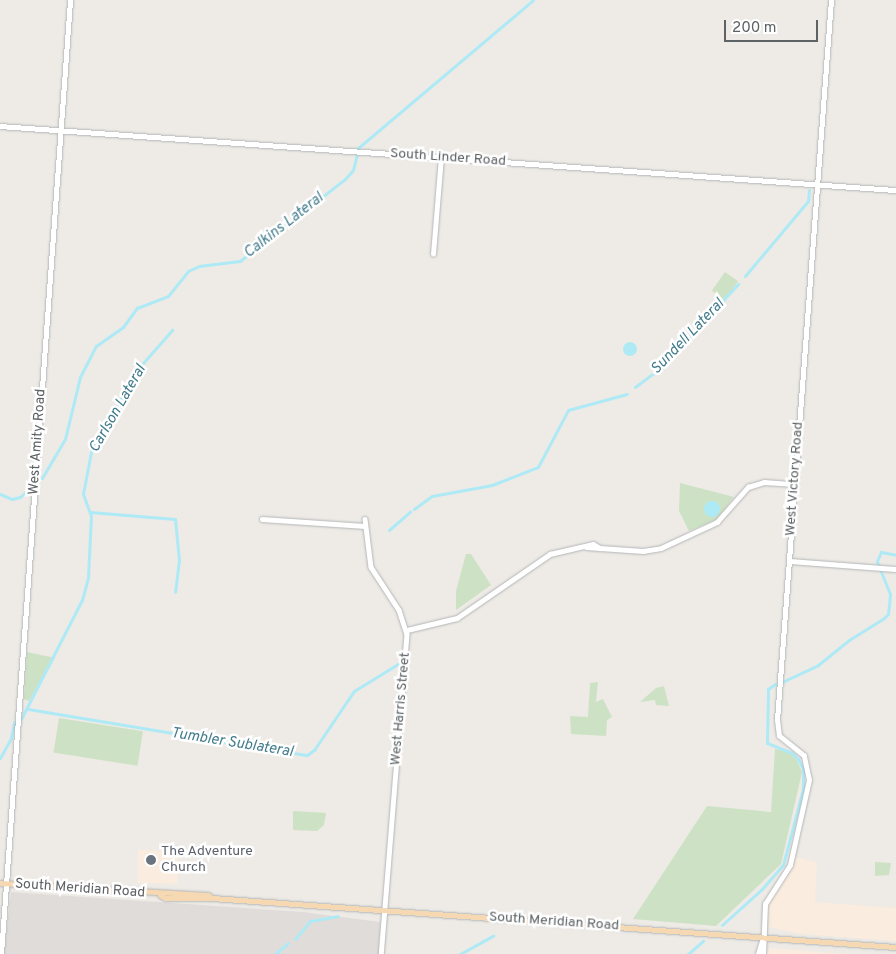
<!DOCTYPE html>
<html>
<head>
<meta charset="utf-8">
<style>
  body { margin:0 }
  #map { position:relative; width:896px; height:954px; overflow:hidden; background:#eeeae5; font-family:Overpass,sans-serif }
  div>[style] { position:absolute }
  [style*='--x'] { left:calc(var(--x)*1px); top:calc(var(--y)*1px); width:calc(var(--w)*1px); rotate:calc(var(--a)*1deg) }
  .commercial>* { inset:0; background:#faecde; transform-origin:0 0 }
  .industrial>* { inset:0; background:#e0dcda }
  .green>* { inset:0; background:#cde2c5; transform-origin:0 0 }
  .water>* { inset:0; background:#aeeaf6 }
  .round { border-radius:50% }
  .canal>* { height:3px; margin:-1.5px; padding:0 1.5px; transform-origin:1.5px; border-radius:1.5px; background:#aeeaf6 }
  .roads { filter:drop-shadow(0 0 1px #b2b6b8) drop-shadow(0 0 1px #b2b6b8) }
  .secondary>* { height:4.5px; margin:-2.25px; padding:0 2.25px; transform-origin:2.25px; border-radius:2.25px; background:#fff }
  .primary>* { height:5px; margin:-2.5px; padding:0 2.5px; transform-origin:2.5px; border-radius:2.5px; background:#f6d8b2 }
  .dots>* { width:14px; height:14px; translate:-50% -50%; box-sizing:border-box; border:2px solid #fff; border-radius:50% }
  span { translate:-50% -50%; white-space:nowrap; text-align:center; line-height:1.15; -webkit-text-stroke:5px #fff; paint-order:stroke }
  .street-label { font-size:14px; color:#5d6264 }
  .worship-label { font-size:14px; color:#5b616d }
  .left { translate:0 -50%; text-align:left }
  .water-label { font-size:15px; color:#427c8d; font-style:italic }
  .scale { position:absolute; left:724px; top:20px; width:94px; height:22px; box-sizing:border-box; border:2px solid #5d6264; border-top:0; padding-left:6px; font-size:15px; line-height:18px; white-space:nowrap; color:#5d6264; -webkit-text-stroke:4px #fff; paint-order:stroke }
</style>
</head>
<body>
<div id="map">
  <div class="commercial">
    <i style="left:138px;top:850px;width:40px;height:33px;rotate:1deg"></i>
    <i style="clip-path:polygon(795px 857px,817px 862px,815px 902px,896px 908px,896px 941px,801px 934px,768px 927px,768px 906px)"></i>
    <i style="clip-path:polygon(767px 948px,847px 954px,767px 954px)"></i>
  </div>
  <div class="industrial">
    <i style="clip-path:polygon(11px 892px,303px 912px,380px 922px,379px 954px,4px 954px)"></i>
  </div>
  <div class="green">
    <i style="left:725px;top:272px;width:16px;height:23px;rotate:35deg"></i>
    <i style="clip-path:polygon(680px 483px,734px 497px,717px 519px,689px 531px,679px 511px)"></i>
    <i style="clip-path:polygon(466px 554px,471px 554px,491px 585px,456px 610px,456px 591px)"></i>
    <i style="clip-path:polygon(27px 652px,55px 658px,29px 701px,24px 699px)"></i>
    <i style="clip-path:polygon(598px 682px,596px 702px,603px 699px,612px 717px,607px 720px,606px 736px,571px 734px,570px 716px,588px 717px,590px 683px)"></i>
    <i style="clip-path:polygon(664px 686px,669px 706px,656px 705px,655px 700px,640px 702px,656px 688px)"></i>
    <i style="left:59px;top:718px;width:85px;height:35px;rotate:9deg"></i>
    <i style="clip-path:polygon(775px 749px,788px 751px,796px 758px,802px 772px,781px 864px,716px 926px,633px 919px,707px 806px,771px 812px)"></i>
    <i style="clip-path:polygon(293px 811px,326px 813px,324px 825px,317px 831px,293px 830px)"></i>
    <i style="clip-path:polygon(875px 862px,891px 863px,889px 875px,875px 876px)"></i>
  </div>
  <div class="water">
    <i class="round" style="left:623px;top:342px;width:14px;height:14px"></i>
    <i class="round" style="left:704px;top:501px;width:16px;height:16px"></i>
  </div>
  <div class="canal">
    <i style="--x:358;--y:148;--w:229;--a:-40.2"></i>
    <i style="--x:745;--y:276;--w:98;--a:-50"></i>
    <i style="--x:808;--y:201;--w:11;--a:-85"></i>
    <i style="--x:635;--y:387;--w:31;--a:-37"></i>
    <i style="--x:660;--y:368;--w:115;--a:-47.1"></i>
    <i style="--x:42;--y:478;--w:45;--a:-59.5"></i>
    <i style="--x:65;--y:439;--w:64;--a:-76.4"></i>
    <i style="--x:80;--y:377;--w:35;--a:-63"></i>
    <i style="--x:96;--y:346;--w:33;--a:-35"></i>
    <i style="--x:123;--y:327;--w:24;--a:-54"></i>
    <i style="--x:137;--y:308;--w:33;--a:-21"></i>
    <i style="--x:168;--y:296;--w:32;--a:-51"></i>
    <i style="--x:188;--y:271;--w:12;--a:-24"></i>
    <i style="--x:199;--y:266;--w:41;--a:-7"></i>
    <i style="--x:240;--y:261;--w:133;--a:-38"></i>
    <i style="--x:345;--y:179;--w:12;--a:-48"></i>
    <i style="--x:353;--y:170;--w:16;--a:-76"></i>
    <i style="--x:0;--y:494;--w:13;--a:23"></i>
    <i style="--x:12;--y:499;--w:8;--a:-14"></i>
    <i style="--x:20;--y:497;--w:13;--a:-42"></i>
    <i style="--x:414;--y:509;--w:22;--a:-36"></i>
    <i style="--x:432;--y:496;--w:61;--a:-10.4"></i>
    <i style="--x:492;--y:485;--w:49;--a:-21.4"></i>
    <i style="--x:538;--y:467;--w:64;--a:-62.2"></i>
    <i style="--x:568;--y:410;--w:61;--a:-15.2"></i>
    <i style="--x:90;--y:512;--w:85;--a:4.7"></i>
    <i style="--x:175;--y:519;--w:41;--a:84.4"></i>
    <i style="--x:179;--y:560;--w:32;--a:97"></i>
    <i style="--x:389;--y:530;--w:28;--a:-41"></i>
    <i style="--x:782;--y:682;--w:40;--a:-25"></i>
    <i style="--x:818;--y:665;--w:40;--a:-39"></i>
    <i style="--x:849;--y:640;--w:40;--a:-32"></i>
    <i style="--x:883;--y:619;--w:7;--a:-45"></i>
    <i style="--x:888;--y:614;--w:20;--a:-84"></i>
    <i style="--x:890;--y:594;--w:35;--a:-112"></i>
    <i style="--x:877;--y:561;--w:10;--a:-66"></i>
    <i style="--x:881;--y:552;--w:15;--a:11"></i>
    <i style="--x:28;--y:709;--w:283;--a:9.4"></i>
    <i style="--x:307;--y:755;--w:9;--a:-36"></i>
    <i style="--x:314;--y:750;--w:71;--a:-55.9"></i>
    <i style="--x:354;--y:691;--w:52;--a:-31.5"></i>
    <i style="--x:21;--y:719;--w:134;--a:-62.9"></i>
    <i style="--x:82;--y:600;--w:24;--a:-75"></i>
    <i style="--x:88;--y:577;--w:61;--a:-87.2"></i>
    <i style="--x:91;--y:516;--w:23;--a:-110"></i>
    <i style="--x:83;--y:494;--w:43;--a:-79.2"></i>
    <i style="--x:91;--y:452;--w:93;--a:-60.9"></i>
    <i style="--x:136;--y:371;--w:55;--a:-48.7"></i>
    <i style="--x:0;--y:758;--w:23;--a:-61"></i>
    <i style="--x:11;--y:738;--w:16;--a:-79"></i>
    <i style="--x:722;--y:925;--w:54;--a:-42"></i>
    <i style="--x:762;--y:889;--w:32;--a:-49"></i>
    <i style="--x:783;--y:865;--w:79;--a:-75.3"></i>
    <i style="--x:803;--y:789;--w:20;--a:-90"></i>
    <i style="--x:803;--y:769;--w:11;--a:-117"></i>
    <i style="--x:798;--y:759;--w:8;--a:-135"></i>
    <i style="--x:792;--y:753;--w:27;--a:-158"></i>
    <i style="--x:767;--y:743;--w:54;--a:-88.9"></i>
    <i style="--x:768;--y:689;--w:9;--a:-36"></i>
    <i style="--x:295;--y:939;--w:23;--a:-50"></i>
    <i style="--x:310;--y:921;--w:28;--a:-10"></i>
    <i style="--x:275;--y:954;--w:17;--a:-40"></i>
    <i style="--x:460;--y:954;--w:38;--a:-29"></i>
    <i style="--x:688;--y:954;--w:20;--a:-41"></i>
  </div>
  <div class="roads">
    <div class="secondary">
      <i style="--x:0;--y:126;--w:898;--a:4.09"></i>
      <i style="--x:433;--y:254;--w:97;--a:-85.3"></i>
      <i style="--x:262;--y:519;--w:103;--a:3.9"></i>
      <i style="--x:365;--y:519;--w:48;--a:82.9"></i>
      <i style="--x:371;--y:567;--w:51;--a:56.9"></i>
      <i style="--x:399;--y:610;--w:25;--a:72"></i>
      <i style="--x:407;--y:634;--w:321;--a:94.6"></i>
      <i style="--x:586;--y:547;--w:57;--a:4"></i>
      <i style="--x:643;--y:551;--w:18;--a:-9"></i>
      <i style="--x:661;--y:548;--w:62;--a:-24.9"></i>
      <i style="--x:717;--y:522;--w:47;--a:-48.5"></i>
      <i style="--x:748;--y:487;--w:17;--a:-17"></i>
      <i style="--x:764;--y:482;--w:30;--a:4"></i>
      <i style="--x:789;--y:561;--w:107;--a:4.3"></i>
      <i style="--x:407;--y:630;--w:51;--a:-13.5"></i>
      <i style="--x:457;--y:618;--w:113;--a:-34.5"></i>
      <i style="--x:550;--y:554;--w:44;--a:-13.1"></i>
      <i style="--x:593;--y:544;--w:8;--a:30"></i>
      <i style="--x:1;--y:954;--w:956;--a:-85.86"></i>
      <i style="--x:758;--y:954;--w:14;--a:-73"></i>
      <i style="--x:763;--y:954;--w:50;--a:-87.7"></i>
      <i style="--x:765;--y:904;--w:46;--a:-57.3"></i>
      <i style="--x:790;--y:865;--w:87;--a:-77.4"></i>
      <i style="--x:809;--y:780;--w:25;--a:-102"></i>
      <i style="--x:804;--y:756;--w:32;--a:-141"></i>
      <i style="--x:779;--y:736;--w:16;--a:-97"></i>
      <i style="--x:777;--y:720;--w:722;--a:-85.71"></i>
    </div>
    <div class="primary">
      <i style="--x:0;--y:883;--w:208;--a:3.3"></i>
      <i style="--x:208;--y:895;--w:5;--a:37"></i>
      <i style="--x:160;--y:895;--w:6;--a:31"></i>
      <i style="--x:165;--y:898;--w:47;--a:0"></i>
      <i style="--x:212;--y:898;--w:686;--a:4.1"></i>
    </div>
  </div>
  <div class="dots">
    <i style="left:151px;top:860px;background:#6b7280"></i>
  </div>
  <div class="street-label">
    <span style="left:448px;top:158px;rotate:4deg">South Linder Road</span>
    <span style="left:38px;top:442px;rotate:-86deg">West Amity Road</span>
    <span style="left:795px;top:479px;rotate:-86deg">West Victory Road</span>
    <span style="left:401px;top:709px;rotate:-85deg">West Harris Street</span>
    <span style="left:80px;top:889px;rotate:4deg">South Meridian Road</span>
    <span style="left:554px;top:922px;rotate:4deg">South Meridian Road</span>
  </div>
  <div class="worship-label">
    <span class="left" style="left:161px;top:860px">The Adventure<br>Church</span>
  </div>
  <div class="water-label">
    <span style="left:284px;top:226px;rotate:-38deg">Calkins Lateral</span>
    <span style="left:688px;top:337px;rotate:-46deg">Sundell Lateral</span>
    <span style="left:118px;top:409px;rotate:-60deg">Carlson Lateral</span>
    <span style="left:232px;top:743px;rotate:9deg">Tumbler Sublateral</span>
  </div>
  <div class="scale">200 m</div>
</div>
</body>
</html>
